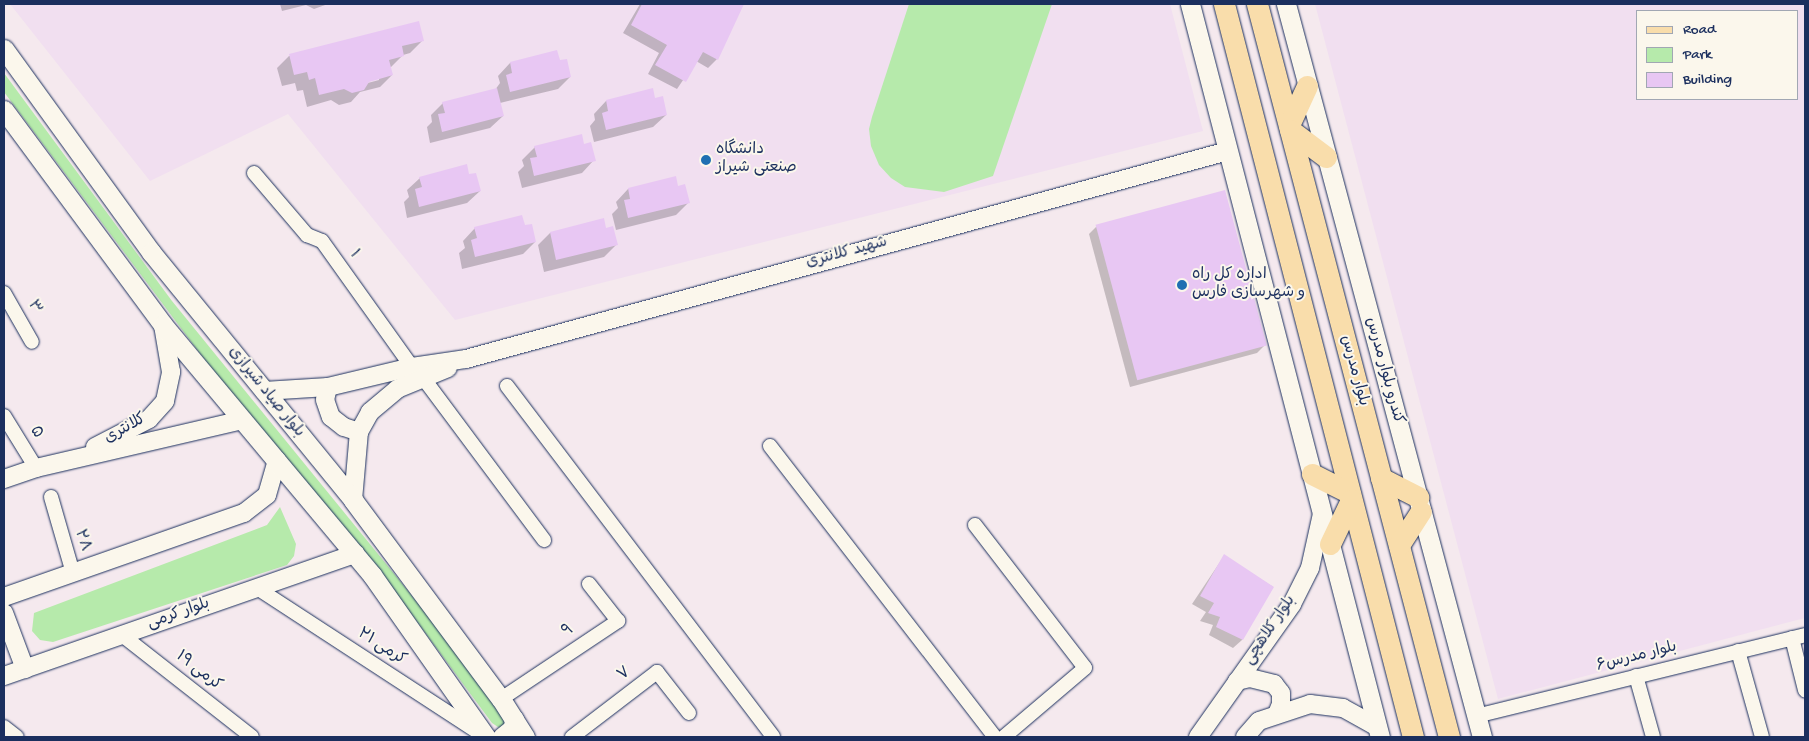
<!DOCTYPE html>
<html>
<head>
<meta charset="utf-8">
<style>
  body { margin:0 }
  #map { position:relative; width:1809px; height:741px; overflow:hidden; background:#f5e9ee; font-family:"Gochi Hand","Playpen Sans Arabic",sans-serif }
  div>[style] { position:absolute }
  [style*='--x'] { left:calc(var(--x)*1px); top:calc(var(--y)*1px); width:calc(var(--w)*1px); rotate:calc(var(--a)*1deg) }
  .built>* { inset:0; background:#f1dff0 }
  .green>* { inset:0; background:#b6eaab }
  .shadow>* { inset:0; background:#0003 }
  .building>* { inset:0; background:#e8c7f3; transform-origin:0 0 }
  .roads { filter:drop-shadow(0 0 1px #1b2f5e) drop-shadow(0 0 1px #1b2f5e) }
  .minor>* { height:14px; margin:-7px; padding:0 7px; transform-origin:7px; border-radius:7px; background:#fbf7ec }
  .tertiary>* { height:18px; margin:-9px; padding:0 9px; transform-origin:9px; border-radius:9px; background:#fbf7ec }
  .secondary>* { height:19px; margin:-9.5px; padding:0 9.5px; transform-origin:9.5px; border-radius:9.5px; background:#fbf7ec }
  .primary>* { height:21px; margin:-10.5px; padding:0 10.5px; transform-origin:10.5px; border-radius:10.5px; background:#f9ddab }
  .dots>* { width:14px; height:14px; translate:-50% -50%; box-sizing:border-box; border:2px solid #fbf7ec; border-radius:50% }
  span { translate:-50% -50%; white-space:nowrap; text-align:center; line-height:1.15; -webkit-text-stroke:4px #fbf7ec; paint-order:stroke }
  .poi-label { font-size:16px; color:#1b2f5e }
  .left { translate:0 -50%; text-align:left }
  .street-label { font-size:16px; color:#1b2f5e }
  .frame { position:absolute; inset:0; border:5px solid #1b2f5e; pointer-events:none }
  .legend { position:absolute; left:1636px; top:10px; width:162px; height:90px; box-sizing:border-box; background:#fbf7ec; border:1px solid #a1a7b3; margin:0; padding:6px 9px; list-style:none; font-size:15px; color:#1b2f5e }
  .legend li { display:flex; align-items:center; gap:10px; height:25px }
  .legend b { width:25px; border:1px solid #a1a7b3 }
</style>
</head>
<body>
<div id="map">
  <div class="built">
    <i style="clip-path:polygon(10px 4px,1170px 4px,1203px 131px,455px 320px,288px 114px,150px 181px)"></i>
    <i style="clip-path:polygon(evenodd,1315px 4px,1805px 4px,1805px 618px,1498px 699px,1315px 4px,1638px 11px,1798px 11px,1798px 99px,1638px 99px,1638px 11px)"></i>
  </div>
  <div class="green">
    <i style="clip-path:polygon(909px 4px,1052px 4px,993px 176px,944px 192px,905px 187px,891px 178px,879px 165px,871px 146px,869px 129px,872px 117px)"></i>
    <i style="clip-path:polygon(4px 73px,172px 301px,444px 635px,510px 726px,504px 731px,492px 723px,383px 576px,204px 359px,4px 92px)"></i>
    <i style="clip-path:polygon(280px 507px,296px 544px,294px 556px,287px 565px,53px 642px,40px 640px,32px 631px,34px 613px,267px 525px)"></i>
  </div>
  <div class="shadow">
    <i style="clip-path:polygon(280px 4px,328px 4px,314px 9px,306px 5px,282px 11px)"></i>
    <i style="clip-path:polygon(640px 4px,743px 4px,717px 59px,708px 68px,696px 61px,677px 89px,648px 74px,659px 53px,623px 33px)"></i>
    <i style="clip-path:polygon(evenodd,423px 40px,410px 53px,403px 55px,390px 68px,392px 75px,380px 87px,360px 92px,351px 102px,339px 105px,331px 100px,307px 107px,303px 90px,297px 91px,295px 83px,282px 86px,277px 68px,289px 56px,423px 40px,379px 78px,379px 80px,364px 84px,363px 82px,379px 78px)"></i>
    <i style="clip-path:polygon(556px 52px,559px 62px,570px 77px,558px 89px,500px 103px,503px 116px,490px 128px,430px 143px,427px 127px,432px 122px,431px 115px,443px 103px,495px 90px,500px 83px,498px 76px,510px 63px)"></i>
    <i style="clip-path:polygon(652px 90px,654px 100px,666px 115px,653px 127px,594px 142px,590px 126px,595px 120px,594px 114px,606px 101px)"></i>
    <i style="clip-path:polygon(583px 145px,594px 160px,582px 173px,522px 188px,518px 172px,524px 166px,522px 160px,535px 147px)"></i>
    <i style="clip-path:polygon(468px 176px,480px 191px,467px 203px,407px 218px,404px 202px,409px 197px,407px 190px,420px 178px)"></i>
    <i style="clip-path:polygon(677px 188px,688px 203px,676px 215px,616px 230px,612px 214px,618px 208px,616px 202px,628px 189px)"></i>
    <i style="clip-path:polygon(603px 220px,605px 229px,616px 245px,604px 257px,544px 272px,538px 245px,550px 233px)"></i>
    <i style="clip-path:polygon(1097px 226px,1265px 345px,1257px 353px,1130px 387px,1089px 234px)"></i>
    <i style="clip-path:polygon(524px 227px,535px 242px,523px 254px,462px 269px,459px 253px,465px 248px,463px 241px,475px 228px)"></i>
    <i style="clip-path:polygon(1224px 556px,1273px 587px,1242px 640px,1233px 648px,1209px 635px,1213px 625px,1200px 621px,1206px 612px,1192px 604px)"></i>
  </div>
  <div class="building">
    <i style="clip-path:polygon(642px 4px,744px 4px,718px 60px,703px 52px,686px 82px,655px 65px,667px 45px,631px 25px)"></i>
    <i style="clip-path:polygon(419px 21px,424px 41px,402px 46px,404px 56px,389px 60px,393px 75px,369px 82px,364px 90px,352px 93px,344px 89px,319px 95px,315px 78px,309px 80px,307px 72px,294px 75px,289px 54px)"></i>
    <i style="clip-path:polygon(557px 50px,560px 60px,567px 59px,571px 77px,510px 92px,506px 75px,512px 73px,510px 62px)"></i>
    <i style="clip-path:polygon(497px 88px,504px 116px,442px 132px,438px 114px,445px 113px,442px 102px)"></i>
    <i style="clip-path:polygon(653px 88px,655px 98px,663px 96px,667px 115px,606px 130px,602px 113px,608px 111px,606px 100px)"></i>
    <i style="clip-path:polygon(582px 134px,584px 144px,591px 142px,596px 161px,534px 176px,530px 158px,537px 157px,534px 146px)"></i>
    <i style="clip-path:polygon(467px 164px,469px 174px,476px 173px,481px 191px,419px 207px,415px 189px,422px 187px,419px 177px)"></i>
    <i style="clip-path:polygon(676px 176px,678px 186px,685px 184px,690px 203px,628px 218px,624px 200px,630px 199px,628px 188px)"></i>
    <i style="left:1225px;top:190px;width:161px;height:134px;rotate:75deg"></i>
    <i style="clip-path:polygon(522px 215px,525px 225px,532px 224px,536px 242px,475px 257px,471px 240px,477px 238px,474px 227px)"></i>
    <i style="clip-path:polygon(604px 218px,606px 228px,613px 226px,618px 245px,556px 260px,550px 232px)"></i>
    <i style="clip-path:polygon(1224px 554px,1274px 587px,1243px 640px,1216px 627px,1220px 617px,1208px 613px,1214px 603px,1200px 596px)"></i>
  </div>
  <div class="roads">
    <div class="minor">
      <i style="--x:254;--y:173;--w:82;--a:49.5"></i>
      <i style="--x:307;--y:235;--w:16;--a:22"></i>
      <i style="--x:322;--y:241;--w:155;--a:54.5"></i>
      <i style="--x:4;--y:293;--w:56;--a:60.3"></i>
      <i style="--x:424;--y:379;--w:201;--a:53.3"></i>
      <i style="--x:507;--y:386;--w:440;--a:52.8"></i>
      <i style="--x:4;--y:416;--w:61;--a:58.4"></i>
      <i style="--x:770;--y:446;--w:368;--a:52.3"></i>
      <i style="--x:51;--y:497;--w:79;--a:73.9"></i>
      <i style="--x:975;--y:525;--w:180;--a:52.4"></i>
      <i style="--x:1085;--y:668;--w:106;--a:139.6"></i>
      <i style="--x:257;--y:588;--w:267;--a:33.1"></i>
      <i style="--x:122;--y:635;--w:165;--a:38.1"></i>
      <i style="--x:1792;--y:638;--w:54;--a:76"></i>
      <i style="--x:1738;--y:651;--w:89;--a:74.4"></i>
      <i style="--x:1636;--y:676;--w:63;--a:74.4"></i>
      <i style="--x:501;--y:699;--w:141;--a:-33.7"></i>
      <i style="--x:618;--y:621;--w:47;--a:-128.1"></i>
      <i style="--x:1476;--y:716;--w:339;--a:-13.8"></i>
      <i style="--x:4;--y:727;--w:16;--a:38"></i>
      <i style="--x:572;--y:737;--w:107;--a:-37.4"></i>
      <i style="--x:657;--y:672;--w:52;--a:52"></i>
    </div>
    <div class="tertiary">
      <i style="--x:328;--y:387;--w:13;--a:103"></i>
      <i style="--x:325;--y:400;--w:18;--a:71"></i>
      <i style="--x:331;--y:417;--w:16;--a:38"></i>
      <i style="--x:344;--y:427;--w:16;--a:18"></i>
      <i style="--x:264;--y:391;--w:64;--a:-3.6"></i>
      <i style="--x:328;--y:387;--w:86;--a:-13.4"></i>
      <i style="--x:412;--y:367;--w:55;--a:-8.4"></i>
      <i style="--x:466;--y:359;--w:790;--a:-15.27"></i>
      <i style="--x:95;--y:447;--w:61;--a:-27.4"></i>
      <i style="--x:149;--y:419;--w:24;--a:-48"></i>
      <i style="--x:165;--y:401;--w:30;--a:-78"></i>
      <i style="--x:171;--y:372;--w:48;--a:-99.7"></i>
      <i style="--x:4;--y:479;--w:34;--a:-19"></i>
      <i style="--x:36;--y:468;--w:212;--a:-13.1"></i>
      <i style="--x:353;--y:500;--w:68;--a:-85"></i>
      <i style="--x:359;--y:432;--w:23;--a:-61"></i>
      <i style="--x:370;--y:412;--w:35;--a:-40"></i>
      <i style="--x:397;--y:389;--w:55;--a:-22.4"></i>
      <i style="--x:4;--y:597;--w:254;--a:-19.3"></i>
      <i style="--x:244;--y:513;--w:29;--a:-38"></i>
      <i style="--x:267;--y:495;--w:36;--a:-74"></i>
      <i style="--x:4;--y:613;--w:60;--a:69.4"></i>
      <i style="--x:4;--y:676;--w:372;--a:-19.2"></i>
      <i style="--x:1237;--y:681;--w:13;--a:-13"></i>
      <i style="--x:1250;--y:678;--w:25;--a:14"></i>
      <i style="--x:1274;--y:684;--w:11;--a:52"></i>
      <i style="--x:1281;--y:693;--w:11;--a:90"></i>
      <i style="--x:1281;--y:704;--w:11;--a:112"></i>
      <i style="--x:1198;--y:737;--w:163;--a:-54.7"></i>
      <i style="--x:1292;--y:604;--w:40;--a:-63.4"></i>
      <i style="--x:1310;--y:568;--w:55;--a:-77.5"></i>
      <i style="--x:1245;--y:737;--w:21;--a:-49"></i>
      <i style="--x:1259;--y:721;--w:54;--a:-18.4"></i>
      <i style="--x:1310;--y:704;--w:33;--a:7"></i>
      <i style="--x:1343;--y:708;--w:39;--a:29"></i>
    </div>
    <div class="secondary">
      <i style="--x:1190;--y:4;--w:757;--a:75.47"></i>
      <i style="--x:1286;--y:4;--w:759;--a:75.03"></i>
      <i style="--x:4;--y:49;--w:251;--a:54.1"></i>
      <i style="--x:151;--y:252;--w:320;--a:50.8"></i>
      <i style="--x:353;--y:500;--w:248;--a:53.4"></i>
      <i style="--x:501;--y:699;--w:45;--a:57.7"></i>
      <i style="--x:4;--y:110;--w:267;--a:53.5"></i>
      <i style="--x:163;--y:325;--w:326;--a:50.1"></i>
      <i style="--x:372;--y:575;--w:198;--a:54.9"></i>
      <i style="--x:502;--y:737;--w:14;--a:-39"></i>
      <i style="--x:513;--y:728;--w:9;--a:-84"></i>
    </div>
    <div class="primary">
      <i style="--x:1224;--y:4;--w:757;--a:75.54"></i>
      <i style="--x:1257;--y:4;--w:758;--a:75.32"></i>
      <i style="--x:1289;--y:125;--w:43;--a:-65.2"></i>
      <i style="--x:1290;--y:130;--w:45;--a:36.9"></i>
      <i style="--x:1312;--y:474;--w:42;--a:26.6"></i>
      <i style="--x:1381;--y:478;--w:42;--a:27.2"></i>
      <i style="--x:1330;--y:544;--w:49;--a:-64.5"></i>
      <i style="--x:1399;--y:545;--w:40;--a:-57.1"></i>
    </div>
  </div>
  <div class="dots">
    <i style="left:706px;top:160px;background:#1f6fb2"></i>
    <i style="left:1182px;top:285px;background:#1f6fb2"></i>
  </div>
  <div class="poi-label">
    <span class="left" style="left:716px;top:160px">دانشگاه<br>صنعتی شیراز</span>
    <span class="left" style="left:1192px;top:285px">اداره کل راه<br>و شهرسازی فارس</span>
  </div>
  <div class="street-label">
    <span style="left:847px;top:254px;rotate:-15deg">شهید کلانتری</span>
    <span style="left:353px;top:255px;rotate:54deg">۱</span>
    <span style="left:33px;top:308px;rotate:60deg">۳</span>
    <span style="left:1353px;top:371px;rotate:75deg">بلوار مدرس</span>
    <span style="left:1383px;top:371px;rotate:75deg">کندرو بلوار مدرس</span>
    <span style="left:265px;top:393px;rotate:51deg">بلوار صیاد شیرازی</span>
    <span style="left:126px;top:430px;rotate:-29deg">کلانتری</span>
    <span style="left:35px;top:433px;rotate:58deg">۵</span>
    <span style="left:81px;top:541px;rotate:71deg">۲۸</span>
    <span style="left:179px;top:615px;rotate:-19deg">بلوار کرمی</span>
    <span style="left:1271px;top:631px;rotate:-56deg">بلوار کلاهچی</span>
    <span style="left:569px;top:632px;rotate:-34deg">۹</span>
    <span style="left:381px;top:648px;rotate:33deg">کرمی ۲۱</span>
    <span style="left:1637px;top:658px;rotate:-14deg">بلوار مدرس۶</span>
    <span style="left:198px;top:672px;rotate:38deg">کرمی ۱۹</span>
    <span style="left:625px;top:675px;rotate:-38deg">۷</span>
  </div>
  <div class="frame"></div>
  <ul class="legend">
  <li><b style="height:6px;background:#f9ddab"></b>Road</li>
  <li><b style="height:14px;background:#b6eaab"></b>Park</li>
  <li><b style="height:14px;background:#e8c7f3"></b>Building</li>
  </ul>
</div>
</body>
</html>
